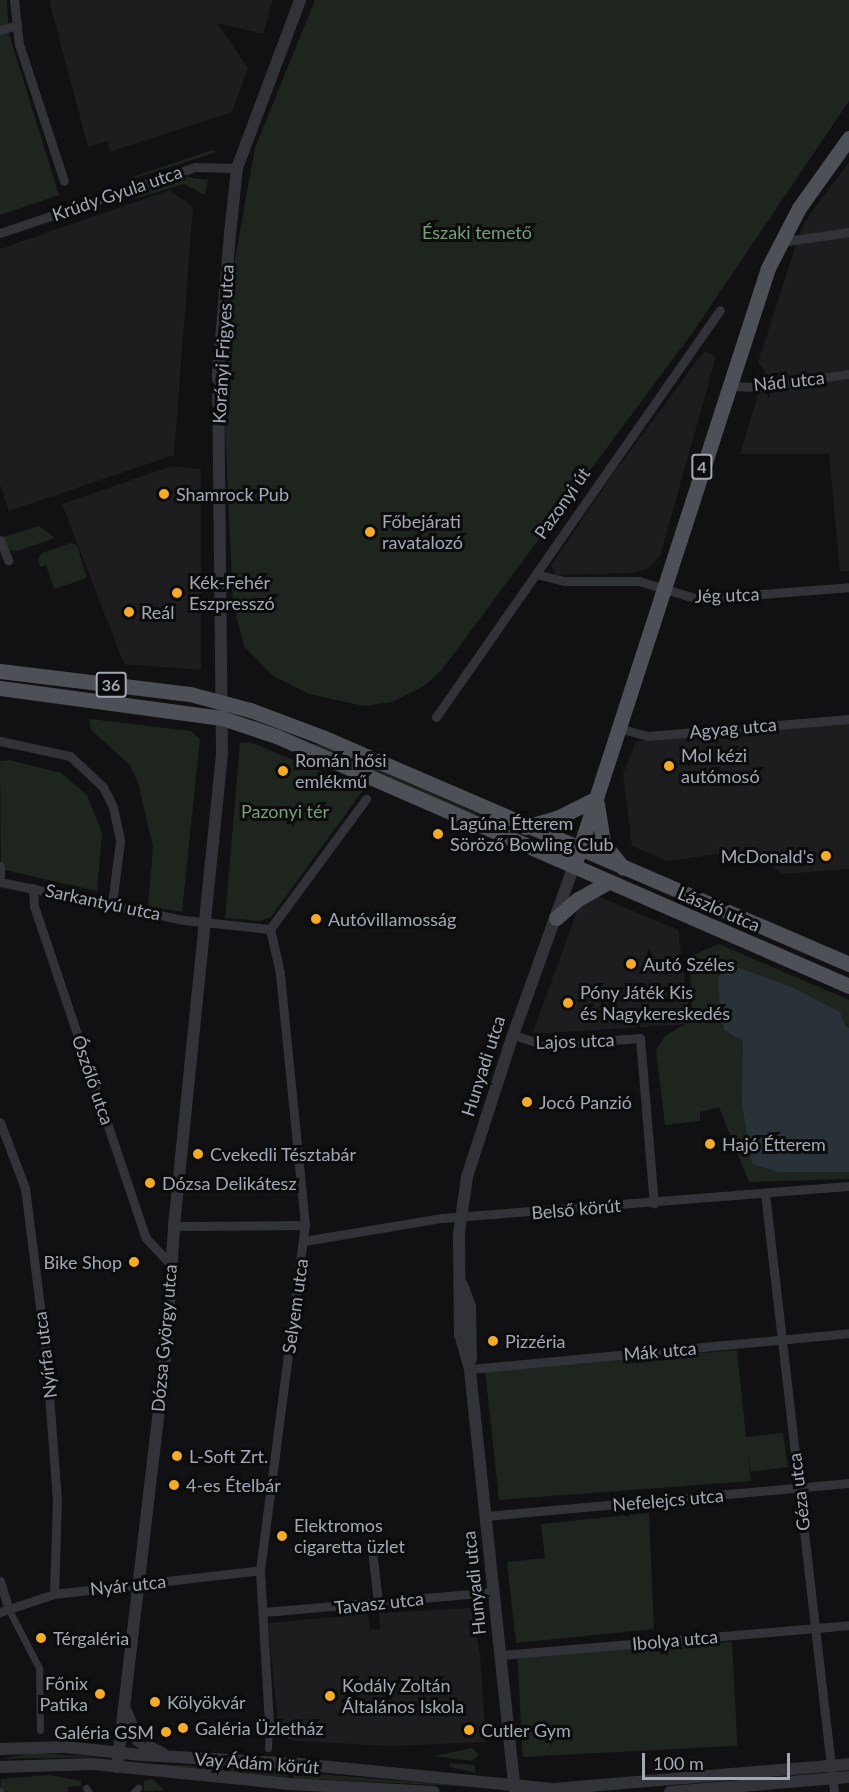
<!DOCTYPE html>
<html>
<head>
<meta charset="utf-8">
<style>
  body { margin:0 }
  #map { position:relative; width:849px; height:1792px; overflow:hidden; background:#111113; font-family:Lato,sans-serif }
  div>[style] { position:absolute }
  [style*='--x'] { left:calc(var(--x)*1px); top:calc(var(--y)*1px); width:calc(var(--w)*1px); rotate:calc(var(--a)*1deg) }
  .built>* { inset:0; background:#1d1d1f }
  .green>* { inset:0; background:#1d251e; transform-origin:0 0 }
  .water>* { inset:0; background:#293238 }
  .pedestrian>* { height:7px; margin:-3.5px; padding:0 3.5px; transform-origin:3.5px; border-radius:3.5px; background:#323338 }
  .minor>* { height:9px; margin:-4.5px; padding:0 4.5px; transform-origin:4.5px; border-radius:4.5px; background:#323338 }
  .tertiary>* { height:12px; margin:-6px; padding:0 6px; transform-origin:6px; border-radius:6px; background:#323338 }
  .primary>* { height:15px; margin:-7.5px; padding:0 7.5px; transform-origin:7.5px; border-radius:7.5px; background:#4e5057 }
  .dots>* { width:16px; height:16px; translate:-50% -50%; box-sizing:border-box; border:3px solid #0c0c0d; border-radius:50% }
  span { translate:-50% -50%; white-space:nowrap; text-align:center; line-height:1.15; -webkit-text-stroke:6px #0c0c0d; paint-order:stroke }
  .shield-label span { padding:2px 4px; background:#0c0c0d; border:2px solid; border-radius:4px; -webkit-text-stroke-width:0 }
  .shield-label { font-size:16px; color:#a2a8b4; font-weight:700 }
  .street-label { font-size:18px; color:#a2a8b4 }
  .park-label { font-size:18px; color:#789f7a }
  .poi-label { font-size:18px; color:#a2a8b4 }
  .left { translate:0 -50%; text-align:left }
  .right { translate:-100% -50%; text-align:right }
  .scale { position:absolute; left:642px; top:1753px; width:148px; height:27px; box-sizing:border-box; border:3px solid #a2a8b4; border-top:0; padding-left:8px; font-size:18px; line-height:21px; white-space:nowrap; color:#a2a8b4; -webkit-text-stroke:4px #0c0c0d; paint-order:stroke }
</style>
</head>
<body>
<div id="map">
  <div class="built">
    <i style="clip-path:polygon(49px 0,273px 0,263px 34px,217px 23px,248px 68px,232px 112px,110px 152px,108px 141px,88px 147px)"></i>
    <i style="clip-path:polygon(849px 162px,849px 571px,840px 572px,829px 454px,740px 454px,765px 372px,758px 362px,798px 239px,805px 221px)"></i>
    <i style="clip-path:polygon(170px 190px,193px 207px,174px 455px,9px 511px,0 485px,0 249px)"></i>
    <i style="clip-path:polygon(704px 351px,716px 357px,660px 556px,649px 568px,632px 573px,556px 575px,551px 566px,613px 474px)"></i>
    <i style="clip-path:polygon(172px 466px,201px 469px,201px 670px,124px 664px,62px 504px)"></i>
    <i style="clip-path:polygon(849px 723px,849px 869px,782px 874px,752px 849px,668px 861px,632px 846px,623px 774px,636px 741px)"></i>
    <i style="clip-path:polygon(598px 896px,678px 930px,691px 1024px,532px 1034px,579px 906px)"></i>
    <i style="clip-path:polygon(471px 1608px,480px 1655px,486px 1742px,390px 1746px,295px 1741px,279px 1736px,268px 1623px,368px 1614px,370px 1630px,380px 1629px,379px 1613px)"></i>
  </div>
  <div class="green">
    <i style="clip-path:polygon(0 0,7px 0,9px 34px,59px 195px,0 215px)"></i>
    <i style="clip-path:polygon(315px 0,849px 0,849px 101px,693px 332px,441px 671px,424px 686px,392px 702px,364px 706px,309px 694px,273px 676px,244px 646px,233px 604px,225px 429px,232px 275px,255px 148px)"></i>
    <i style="clip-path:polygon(213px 150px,217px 152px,126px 181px,129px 178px)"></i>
    <i style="clip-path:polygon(186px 177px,208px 180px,205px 195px,184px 184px,135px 199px,134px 194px)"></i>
    <i style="clip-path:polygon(39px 526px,55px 538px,17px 551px,8px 550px,3px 537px)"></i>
    <i style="clip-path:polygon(71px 543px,77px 545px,87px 578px,54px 589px,46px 565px,40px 567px,38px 559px,42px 553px)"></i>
    <i style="clip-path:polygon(89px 719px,191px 731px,200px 739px,182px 912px,148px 906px,153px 847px,138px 783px,130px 765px,91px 730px)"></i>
    <i style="clip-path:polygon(250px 742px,364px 789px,271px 917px,260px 921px,225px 918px,240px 743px)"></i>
    <i style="clip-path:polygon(300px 742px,322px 745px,480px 815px,460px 811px)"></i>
    <i style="clip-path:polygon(10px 760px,61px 773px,87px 795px,102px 833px,97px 891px,1px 869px,0 761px)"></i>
    <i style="clip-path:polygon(719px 944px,849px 1000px,849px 1179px,749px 1182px,719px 1107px,700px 1112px,700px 1121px,665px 1125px,656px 1050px,665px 1036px,693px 1020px,689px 957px)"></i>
    <i style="clip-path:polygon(737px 1350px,746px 1437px,783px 1433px,788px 1467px,751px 1472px,748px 1454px,751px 1481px,499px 1500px,485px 1370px)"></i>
    <i style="clip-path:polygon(649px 1513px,654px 1629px,516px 1643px,507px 1562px,545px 1558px,541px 1524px)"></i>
    <i style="left:732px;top:1642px;width:104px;height:215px;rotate:87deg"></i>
    <i style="clip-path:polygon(472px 1748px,479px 1755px,472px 1761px,433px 1756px)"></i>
    <i style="clip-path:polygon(54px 1754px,97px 1757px,0 1759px,29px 1754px)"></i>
    <i style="clip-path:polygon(139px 1763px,288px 1771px,288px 1777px,139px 1765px)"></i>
    <i style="clip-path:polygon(450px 1763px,474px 1765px,476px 1773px,449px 1767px)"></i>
    <i style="clip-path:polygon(294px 1772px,475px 1787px,294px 1778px)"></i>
    <i style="clip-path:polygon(50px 1775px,81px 1781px,81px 1786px,68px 1787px,68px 1792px,8px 1792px,0 1788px,1px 1779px)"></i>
    <i style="clip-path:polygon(150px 1779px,155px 1781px,164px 1790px,144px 1791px,144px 1781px)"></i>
  </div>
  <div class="water">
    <i style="clip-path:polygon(728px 964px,789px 986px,840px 1012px,845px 1026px,849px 1028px,849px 1172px,779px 1172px,752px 1164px,742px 1104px,743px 1041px,724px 1030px,720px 1007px,718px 978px)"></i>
  </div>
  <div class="pedestrian">
    <i style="--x:8;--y:1608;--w:68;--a:62.7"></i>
    <i style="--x:39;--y:1668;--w:62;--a:89.1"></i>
    <i style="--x:268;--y:1748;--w:25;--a:-88"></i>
    <i style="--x:86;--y:1788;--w:5;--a:53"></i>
    <i style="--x:0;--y:1791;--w:1;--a:45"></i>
    <i style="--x:134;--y:1792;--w:6;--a:-45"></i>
  </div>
  <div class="minor">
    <i style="--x:14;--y:0;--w:44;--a:83.5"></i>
    <i style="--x:19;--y:44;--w:144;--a:71.8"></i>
    <i style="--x:0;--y:30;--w:18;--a:-16"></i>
    <i style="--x:0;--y:233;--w:206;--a:-18.7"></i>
    <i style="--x:195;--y:167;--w:42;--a:1.4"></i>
    <i style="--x:780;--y:242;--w:70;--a:-8.2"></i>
    <i style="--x:729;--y:386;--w:27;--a:2"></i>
    <i style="--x:756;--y:387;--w:94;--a:-8"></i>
    <i style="--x:0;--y:540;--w:22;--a:68"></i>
    <i style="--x:536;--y:574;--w:30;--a:14"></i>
    <i style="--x:565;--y:581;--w:74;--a:0"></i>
    <i style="--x:639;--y:581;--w:62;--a:17"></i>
    <i style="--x:698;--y:599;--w:151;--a:-4.5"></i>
    <i style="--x:436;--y:717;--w:496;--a:-55.1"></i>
    <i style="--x:618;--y:728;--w:30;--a:15"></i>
    <i style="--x:647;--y:736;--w:203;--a:-4.8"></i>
    <i style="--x:0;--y:741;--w:72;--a:12.1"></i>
    <i style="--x:70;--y:756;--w:45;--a:43.2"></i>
    <i style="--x:103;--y:787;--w:22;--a:63"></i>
    <i style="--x:113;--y:807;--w:35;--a:78"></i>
    <i style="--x:120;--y:841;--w:64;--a:97.2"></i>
    <i style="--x:0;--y:866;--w:16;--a:90"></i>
    <i style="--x:0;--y:882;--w:188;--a:11.7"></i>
    <i style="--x:184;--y:920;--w:86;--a:6"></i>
    <i style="--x:33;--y:888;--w:18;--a:87"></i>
    <i style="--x:34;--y:906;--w:350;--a:71.4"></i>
    <i style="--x:146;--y:1238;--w:35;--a:47"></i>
    <i style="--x:270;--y:929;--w:162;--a:-53.6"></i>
    <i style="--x:513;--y:1035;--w:34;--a:17"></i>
    <i style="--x:546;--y:1045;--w:94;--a:-4.3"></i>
    <i style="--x:640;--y:1038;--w:166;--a:85.2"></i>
    <i style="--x:0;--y:1122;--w:71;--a:69.3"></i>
    <i style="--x:25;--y:1188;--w:167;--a:82.8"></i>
    <i style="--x:46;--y:1354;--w:145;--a:85.7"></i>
    <i style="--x:57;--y:1499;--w:95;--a:91.8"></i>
    <i style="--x:765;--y:1193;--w:603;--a:83.43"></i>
    <i style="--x:174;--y:1226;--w:131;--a:-0.4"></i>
    <i style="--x:304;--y:1241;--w:140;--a:-9.5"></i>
    <i style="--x:442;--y:1218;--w:408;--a:-4.5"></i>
    <i style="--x:470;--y:1369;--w:381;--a:-5.4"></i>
    <i style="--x:486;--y:1516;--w:364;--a:-5.2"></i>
    <i style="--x:371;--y:1541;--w:61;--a:83.5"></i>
    <i style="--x:0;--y:1581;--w:28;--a:73"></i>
    <i style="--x:0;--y:1612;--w:57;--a:-18.4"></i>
    <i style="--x:54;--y:1594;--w:207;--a:-6.6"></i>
    <i style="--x:264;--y:1612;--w:231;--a:-5"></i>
    <i style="--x:501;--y:1655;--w:349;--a:-4.9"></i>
    <i style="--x:269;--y:1723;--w:153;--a:-93.4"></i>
    <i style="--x:260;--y:1570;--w:348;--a:-82.6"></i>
    <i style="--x:305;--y:1225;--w:253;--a:-95.7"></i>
    <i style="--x:280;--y:973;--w:45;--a:-102.8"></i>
  </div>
  <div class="tertiary">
    <i style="--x:462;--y:1285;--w:22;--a:69"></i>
    <i style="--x:470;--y:1306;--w:53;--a:88.9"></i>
    <i style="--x:126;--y:1711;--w:32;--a:68"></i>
    <i style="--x:138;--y:1741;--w:28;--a:27"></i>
    <i style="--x:0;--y:1749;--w:65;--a:-1.8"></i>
    <i style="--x:65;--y:1747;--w:77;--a:5.9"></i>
    <i style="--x:142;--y:1755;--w:157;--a:3.3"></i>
    <i style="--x:299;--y:1764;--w:255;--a:5.6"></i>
    <i style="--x:553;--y:1789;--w:297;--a:-4.8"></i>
    <i style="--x:0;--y:1767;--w:93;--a:-1.8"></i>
    <i style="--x:93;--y:1764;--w:198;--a:5.8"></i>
    <i style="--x:290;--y:1784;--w:144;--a:3.2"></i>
    <i style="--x:117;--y:1767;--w:419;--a:-83.3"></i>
    <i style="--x:166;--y:1351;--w:125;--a:-86.3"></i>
    <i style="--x:174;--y:1226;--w:474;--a:-84.2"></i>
    <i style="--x:222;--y:754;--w:380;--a:-90.6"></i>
    <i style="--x:218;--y:374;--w:141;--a:-85.1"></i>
    <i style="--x:230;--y:234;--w:66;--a:-83.9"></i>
    <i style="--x:237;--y:168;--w:179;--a:-69.4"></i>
    <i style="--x:515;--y:1792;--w:425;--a:-96.1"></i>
    <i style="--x:470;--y:1369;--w:35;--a:-106"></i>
    <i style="--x:460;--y:1335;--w:102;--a:-90.6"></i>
    <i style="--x:459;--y:1233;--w:57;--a:-81.9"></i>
    <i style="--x:467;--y:1177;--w:149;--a:-72.1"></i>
    <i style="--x:513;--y:1035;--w:180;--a:-70.2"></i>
    <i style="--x:670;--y:1792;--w:180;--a:-4.8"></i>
  </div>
  <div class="primary">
    <i style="--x:0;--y:671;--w:191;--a:6.9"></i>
    <i style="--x:190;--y:694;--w:62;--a:14.9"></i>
    <i style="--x:250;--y:710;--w:77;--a:20.6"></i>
    <i style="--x:322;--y:737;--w:574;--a:23.3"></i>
    <i style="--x:0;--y:688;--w:224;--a:7.7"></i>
    <i style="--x:222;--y:718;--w:57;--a:18.4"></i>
    <i style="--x:276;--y:736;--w:625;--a:23.57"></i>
    <i style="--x:597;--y:804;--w:39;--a:81"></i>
    <i style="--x:603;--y:843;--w:32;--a:51"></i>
    <i style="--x:525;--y:827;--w:33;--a:-16"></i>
    <i style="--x:557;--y:818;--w:42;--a:-26.6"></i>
    <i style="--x:576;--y:860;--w:622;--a:-72.03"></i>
    <i style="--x:768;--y:268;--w:68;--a:-62.7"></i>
    <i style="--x:799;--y:208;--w:86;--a:-54.5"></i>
    <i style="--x:556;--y:918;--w:29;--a:-41"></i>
    <i style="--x:578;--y:899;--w:35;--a:-29"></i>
  </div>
  <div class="dots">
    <i style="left:164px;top:494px;background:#f5ab27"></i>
    <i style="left:370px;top:532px;background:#f5ab27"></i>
    <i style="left:177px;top:593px;background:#f5ab27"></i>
    <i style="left:129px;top:612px;background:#f5ab27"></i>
    <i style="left:669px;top:766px;background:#f5ab27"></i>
    <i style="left:283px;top:771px;background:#f5ab27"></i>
    <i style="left:438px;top:834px;background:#f5ab27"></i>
    <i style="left:826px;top:856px;background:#f5ab27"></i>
    <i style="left:316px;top:919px;background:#f5ab27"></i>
    <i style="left:631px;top:964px;background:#f5ab27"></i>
    <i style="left:568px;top:1003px;background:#f5ab27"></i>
    <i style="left:527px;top:1102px;background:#f5ab27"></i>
    <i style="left:710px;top:1144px;background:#f5ab27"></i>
    <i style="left:198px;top:1154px;background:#f5ab27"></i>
    <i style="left:150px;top:1183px;background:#f5ab27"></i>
    <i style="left:134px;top:1262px;background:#f5ab27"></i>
    <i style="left:493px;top:1341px;background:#f5ab27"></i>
    <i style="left:177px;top:1456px;background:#f5ab27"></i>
    <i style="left:174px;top:1485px;background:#f5ab27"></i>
    <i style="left:282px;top:1536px;background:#f5ab27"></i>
    <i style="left:41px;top:1638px;background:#f5ab27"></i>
    <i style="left:100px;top:1694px;background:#f5ab27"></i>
    <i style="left:330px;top:1696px;background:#f5ab27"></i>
    <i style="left:155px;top:1702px;background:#f5ab27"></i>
    <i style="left:183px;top:1728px;background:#f5ab27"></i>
    <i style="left:469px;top:1730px;background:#f5ab27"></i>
    <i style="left:166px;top:1732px;background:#f5ab27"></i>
  </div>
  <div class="shield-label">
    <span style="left:702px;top:467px">4</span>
    <span style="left:111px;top:685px">36</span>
  </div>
  <div class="street-label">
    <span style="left:117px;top:193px;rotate:-19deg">Krúdy Gyula utca</span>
    <span style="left:223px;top:344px;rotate:-87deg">Korányi Frigyes utca</span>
    <span style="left:789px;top:381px;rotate:-6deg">Nád utca</span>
    <span style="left:562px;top:503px;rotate:-55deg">Pazonyi út</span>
    <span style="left:727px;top:595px;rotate:-2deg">Jég utca</span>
    <span style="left:733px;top:728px;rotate:-5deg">Agyag utca</span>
    <span style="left:103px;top:902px;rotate:12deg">Sarkantyú utca</span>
    <span style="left:719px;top:909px;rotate:23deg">László utca</span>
    <span style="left:575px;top:1041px;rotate:-2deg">Lajos utca</span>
    <span style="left:483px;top:1066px;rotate:-72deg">Hunyadi utca</span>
    <span style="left:93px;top:1080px;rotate:71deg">Ószőlő utca</span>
    <span style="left:576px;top:1209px;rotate:-5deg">Belső körút</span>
    <span style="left:295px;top:1306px;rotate:-82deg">Selyem utca</span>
    <span style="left:164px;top:1338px;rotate:-85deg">Dózsa György utca</span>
    <span style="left:660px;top:1351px;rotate:-5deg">Mák utca</span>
    <span style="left:45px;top:1355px;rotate:-97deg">Nyírfa utca</span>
    <span style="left:799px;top:1492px;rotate:-97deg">Géza utca</span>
    <span style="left:668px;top:1500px;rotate:-5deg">Nefelejcs utca</span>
    <span style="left:474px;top:1583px;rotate:-96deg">Hunyadi utca</span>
    <span style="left:128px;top:1585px;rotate:-6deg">Nyár utca</span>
    <span style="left:379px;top:1603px;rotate:-6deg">Tavasz utca</span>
    <span style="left:675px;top:1640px;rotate:-5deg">Ibolya utca</span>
    <span style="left:257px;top:1763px;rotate:4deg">Vay Ádám körút</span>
  </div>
  <div class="park-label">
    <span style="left:477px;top:232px">Északi temető</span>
    <span style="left:285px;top:811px">Pazonyi tér</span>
  </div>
  <div class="poi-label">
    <span class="left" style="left:176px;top:494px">Shamrock Pub</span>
    <span class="left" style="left:382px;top:532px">Főbejárati<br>ravatalozó</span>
    <span class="left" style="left:189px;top:593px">Kék-Fehér<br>Eszpresszó</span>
    <span class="left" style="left:141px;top:612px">Reál</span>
    <span class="left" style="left:681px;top:766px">Mol kézi<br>autómosó</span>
    <span class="left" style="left:295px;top:771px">Román hősi<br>emlékmű</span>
    <span class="left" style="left:450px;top:834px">Lagúna Étterem<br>Söröző Bowling Club</span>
    <span class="right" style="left:814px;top:856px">McDonald's</span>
    <span class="left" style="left:328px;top:919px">Autóvillamosság</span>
    <span class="left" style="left:643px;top:964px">Autó Széles</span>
    <span class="left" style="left:580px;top:1003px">Póny Játék Kis<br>és Nagykereskedés</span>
    <span class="left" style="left:539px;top:1102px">Jocó Panzió</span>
    <span class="left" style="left:722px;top:1144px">Hajó Étterem</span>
    <span class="left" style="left:210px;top:1154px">Cvekedli Tésztabár</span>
    <span class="left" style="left:162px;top:1183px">Dózsa Delikátesz</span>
    <span class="right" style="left:122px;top:1262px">Bike Shop</span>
    <span class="left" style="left:505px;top:1341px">Pizzéria</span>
    <span class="left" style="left:189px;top:1456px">L-Soft Zrt.</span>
    <span class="left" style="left:186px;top:1485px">4-es Ételbár</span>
    <span class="left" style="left:294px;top:1536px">Elektromos<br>cigaretta üzlet</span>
    <span class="left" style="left:53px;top:1638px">Térgaléria</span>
    <span class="right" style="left:88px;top:1694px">Főnix<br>Patika</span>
    <span class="left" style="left:342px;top:1696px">Kodály Zoltán<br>Általános Iskola</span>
    <span class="left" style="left:167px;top:1702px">Kölyökvár</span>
    <span class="left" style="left:195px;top:1728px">Galéria Üzletház</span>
    <span class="left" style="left:481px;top:1730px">Cutler Gym</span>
    <span class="right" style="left:154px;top:1732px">Galéria GSM</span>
  </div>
  <div class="scale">100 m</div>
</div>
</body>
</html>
